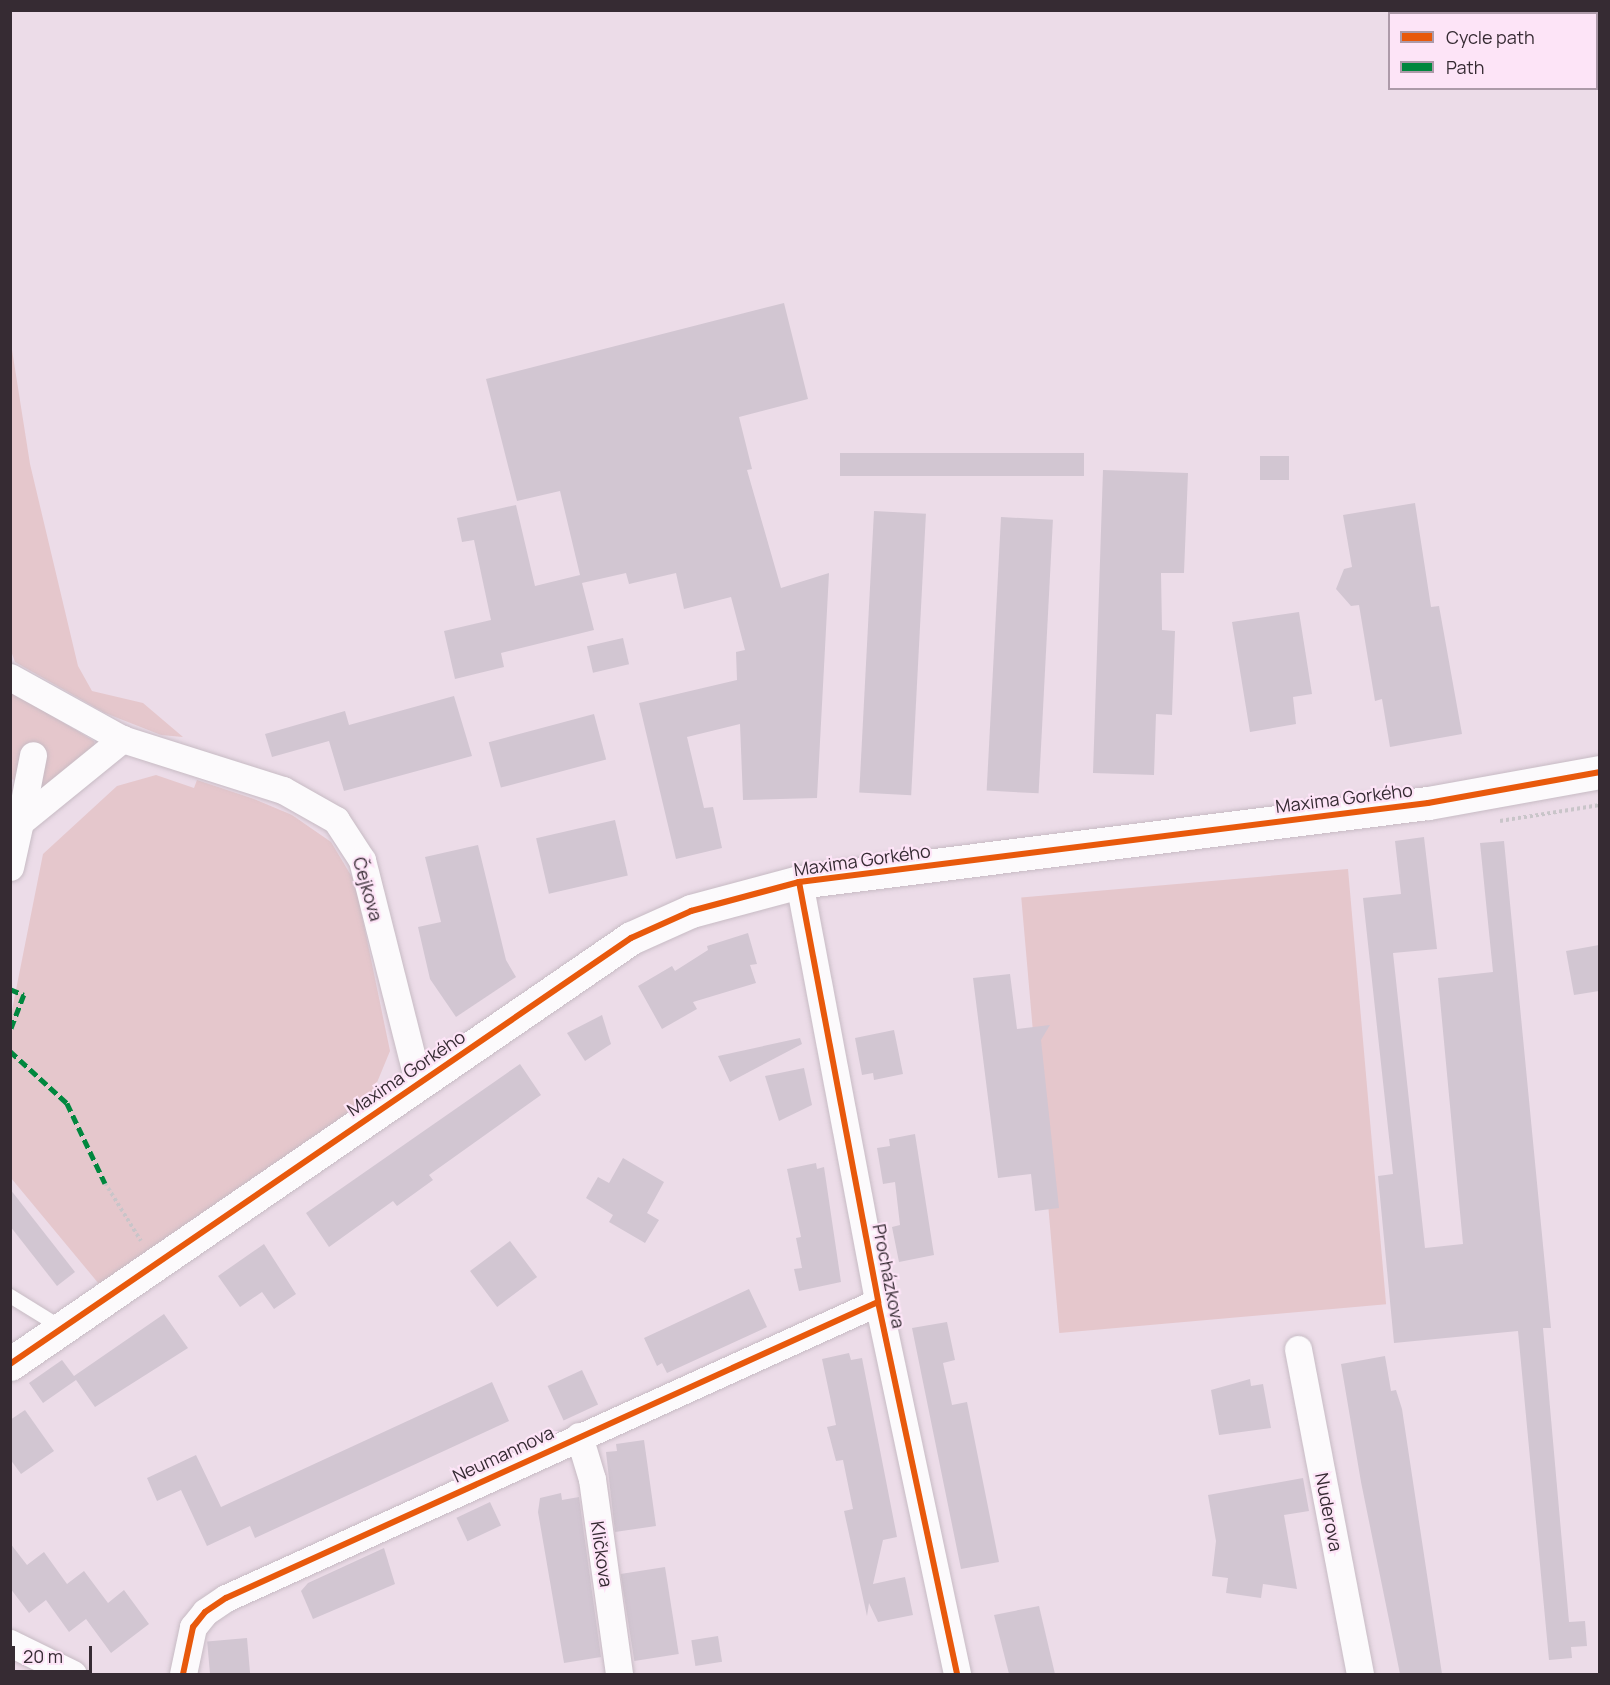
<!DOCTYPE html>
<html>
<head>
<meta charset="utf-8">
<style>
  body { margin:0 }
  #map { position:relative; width:1610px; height:1685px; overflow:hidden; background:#ecdce8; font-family:Manrope,sans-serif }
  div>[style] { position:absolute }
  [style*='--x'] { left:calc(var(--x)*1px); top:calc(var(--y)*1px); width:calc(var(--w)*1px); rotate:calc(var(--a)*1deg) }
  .green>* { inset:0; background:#e5c7cc; transform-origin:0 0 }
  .building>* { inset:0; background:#d2c6d2; transform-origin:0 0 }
  .path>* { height:4px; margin-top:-2px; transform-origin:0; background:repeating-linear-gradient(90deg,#c9c5c9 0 3px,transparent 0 6px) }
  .roads { filter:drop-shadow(0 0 2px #c7bbc4) drop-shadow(0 0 2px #c7bbc4) }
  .service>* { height:14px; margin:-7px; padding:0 7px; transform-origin:7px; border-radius:7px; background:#fcfafc }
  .minor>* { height:27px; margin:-13.5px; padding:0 13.5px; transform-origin:13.5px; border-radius:13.5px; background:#fcfafc }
  .tertiary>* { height:33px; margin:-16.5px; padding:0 16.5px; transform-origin:16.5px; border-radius:16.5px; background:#fcfafc }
  .quiet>* { height:4.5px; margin-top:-2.25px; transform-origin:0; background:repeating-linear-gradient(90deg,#00873e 0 9px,transparent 0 13.5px) }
  .cycleway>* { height:6px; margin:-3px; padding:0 3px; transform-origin:3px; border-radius:3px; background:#e8590c }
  span { translate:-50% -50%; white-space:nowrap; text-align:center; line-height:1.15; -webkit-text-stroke:4.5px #fde4f7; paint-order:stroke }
  .street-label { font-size:18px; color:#362b33 }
  .frame { position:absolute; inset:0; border:12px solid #362b33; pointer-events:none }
  .legend { position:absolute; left:1388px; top:12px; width:210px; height:78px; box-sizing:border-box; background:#fde4f7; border:2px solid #ad9aa9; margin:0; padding:8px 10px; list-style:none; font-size:18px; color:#362b33 }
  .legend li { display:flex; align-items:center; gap:12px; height:30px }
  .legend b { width:30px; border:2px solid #ad9aa9 }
  .scale { position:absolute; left:12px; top:1646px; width:80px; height:27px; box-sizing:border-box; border:3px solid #362b33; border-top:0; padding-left:8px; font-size:18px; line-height:21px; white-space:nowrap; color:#362b33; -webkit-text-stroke:4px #fde4f7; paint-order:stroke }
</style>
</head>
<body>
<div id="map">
  <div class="green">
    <i style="clip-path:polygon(10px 337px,30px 464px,78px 666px,92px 691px,143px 703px,183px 737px,161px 735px,105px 713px,15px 662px,10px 648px)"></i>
    <i style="clip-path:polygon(10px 691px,94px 741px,95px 746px,39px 793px,43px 748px,24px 745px,18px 781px,11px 779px)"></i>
    <i style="clip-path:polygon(156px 775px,194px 788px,197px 780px,254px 799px,292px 815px,331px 842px,355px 882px,390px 1051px,371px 1097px,99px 1284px,11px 1178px,11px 1015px,43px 854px,117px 786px)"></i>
    <i style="left:1348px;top:869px;width:437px;height:328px;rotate:85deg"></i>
  </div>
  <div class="building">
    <i style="clip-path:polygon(784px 303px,808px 399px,739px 417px,752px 469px,747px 470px,781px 588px,829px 573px,817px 798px,743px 800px,740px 724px,687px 737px,704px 808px,713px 807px,722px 848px,676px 859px,639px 703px,737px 680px,736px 652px,745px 650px,731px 597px,684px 609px,676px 573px,629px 584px,626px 573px,582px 583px,594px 630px,501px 653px,504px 667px,455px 679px,444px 631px,491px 620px,474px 540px,462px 542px,457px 518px,516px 505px,535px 586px,580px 575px,560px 491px,517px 501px,486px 379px)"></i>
    <i style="left:1084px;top:453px;width:23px;height:244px;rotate:90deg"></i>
    <i style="left:1260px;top:456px;width:29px;height:24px"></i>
    <i style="clip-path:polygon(1103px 470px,1188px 473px,1184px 573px,1161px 573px,1162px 630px,1175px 631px,1172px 715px,1156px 714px,1154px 775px,1093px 773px)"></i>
    <i style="clip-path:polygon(1415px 503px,1431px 607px,1439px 606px,1462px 734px,1390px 747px,1382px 699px,1375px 701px,1359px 605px,1351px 606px,1336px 589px,1344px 569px,1352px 567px,1343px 515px)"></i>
    <i style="left:874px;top:511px;width:52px;height:282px;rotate:3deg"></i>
    <i style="left:1001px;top:517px;width:52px;height:274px;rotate:3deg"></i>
    <i style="clip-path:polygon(1299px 612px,1312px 694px,1293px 697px,1296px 724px,1250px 732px,1232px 622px)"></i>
    <i style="left:623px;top:638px;width:27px;height:37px;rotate:77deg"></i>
    <i style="clip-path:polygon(454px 696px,472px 756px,344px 791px,329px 741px,272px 757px,265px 734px,345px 711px,349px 725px)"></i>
    <i style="left:594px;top:714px;width:47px;height:109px;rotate:75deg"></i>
    <i style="left:615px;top:820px;width:57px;height:81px;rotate:77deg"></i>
    <i style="clip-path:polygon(1424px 837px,1437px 949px,1393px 953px,1425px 1248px,1463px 1244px,1438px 978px,1493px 972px,1480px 843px,1504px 841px,1551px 1328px,1543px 1328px,1569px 1622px,1585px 1621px,1587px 1646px,1571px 1647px,1572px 1658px,1549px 1660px,1518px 1331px,1394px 1343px,1378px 1176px,1393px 1174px,1363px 898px,1401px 894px,1395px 841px)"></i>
    <i style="clip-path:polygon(478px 845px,506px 960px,516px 977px,456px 1017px,430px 979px,418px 927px,441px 922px,425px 857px)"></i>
    <i style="clip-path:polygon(748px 933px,757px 964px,750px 965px,756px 983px,693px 1002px,697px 1009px,662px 1029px,638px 986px,672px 966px,675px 971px,708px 950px,707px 946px)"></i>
    <i style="clip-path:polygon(1599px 945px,1599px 991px,1574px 995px,1566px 951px)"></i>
    <i style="clip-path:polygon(1010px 974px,1017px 1029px,1050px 1025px,1041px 1040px,1059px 1208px,1035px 1211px,1031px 1174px,998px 1178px,973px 978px)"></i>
    <i style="clip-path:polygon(602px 1015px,611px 1044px,585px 1061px,567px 1033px)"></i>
    <i style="clip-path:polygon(894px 1030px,903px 1074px,874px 1080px,873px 1073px,862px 1075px,855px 1038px)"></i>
    <i style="clip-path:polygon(800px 1038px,802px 1044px,730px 1082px,718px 1056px)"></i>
    <i style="clip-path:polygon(520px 1064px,541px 1095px,429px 1175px,433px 1180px,397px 1206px,393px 1201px,329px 1247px,306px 1213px)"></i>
    <i style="clip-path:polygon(804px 1068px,812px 1105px,779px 1121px,765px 1076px)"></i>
    <i style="clip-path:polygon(915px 1134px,934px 1255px,899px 1262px,892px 1227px,900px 1225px,895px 1182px,883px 1184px,877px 1148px,890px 1146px,889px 1139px)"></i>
    <i style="clip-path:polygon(623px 1158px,664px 1182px,647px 1213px,659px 1220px,645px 1243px,609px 1222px,613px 1215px,586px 1198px,598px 1177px,609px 1183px)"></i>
    <i style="clip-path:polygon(816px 1163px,817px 1169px,824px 1167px,841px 1282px,799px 1291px,794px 1269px,802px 1268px,796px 1238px,801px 1237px,787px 1169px)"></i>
    <i style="clip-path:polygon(10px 1189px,75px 1272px,57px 1286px,10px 1226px)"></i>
    <i style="left:510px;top:1241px;width:45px;height:50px;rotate:53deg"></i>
    <i style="clip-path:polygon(264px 1244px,296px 1294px,274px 1309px,262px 1292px,240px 1307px,218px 1276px)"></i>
    <i style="clip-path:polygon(749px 1289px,767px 1327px,667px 1373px,662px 1363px,657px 1366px,644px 1338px)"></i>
    <i style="clip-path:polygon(164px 1314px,188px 1348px,95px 1407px,76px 1380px,43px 1403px,29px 1383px,62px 1360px,74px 1376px)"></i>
    <i style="clip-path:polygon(947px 1322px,955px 1360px,943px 1363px,952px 1405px,967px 1402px,999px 1562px,961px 1569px,912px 1328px)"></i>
    <i style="clip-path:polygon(849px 1353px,851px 1360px,862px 1358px,897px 1537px,883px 1540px,873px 1584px,905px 1577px,913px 1615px,878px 1622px,869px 1603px,867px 1616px,844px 1511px,853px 1509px,843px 1460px,836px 1461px,827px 1427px,836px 1425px,822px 1359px)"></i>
    <i style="clip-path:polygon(1385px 1356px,1391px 1391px,1396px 1390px,1402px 1409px,1442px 1674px,1400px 1674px,1361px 1482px,1341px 1364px)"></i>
    <i style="left:582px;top:1370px;width:38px;height:38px;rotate:65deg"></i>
    <i style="clip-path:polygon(1250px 1379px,1251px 1386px,1263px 1384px,1271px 1428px,1219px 1435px,1211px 1390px)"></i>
    <i style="clip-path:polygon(492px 1382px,509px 1421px,255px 1538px,250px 1526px,207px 1546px,181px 1490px,157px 1501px,147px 1478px,196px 1455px,221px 1507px)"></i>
    <i style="clip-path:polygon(25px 1410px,54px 1451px,21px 1474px,10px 1459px,10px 1420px)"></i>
    <i style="clip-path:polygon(644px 1440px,656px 1526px,615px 1532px,606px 1452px,617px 1451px,616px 1444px)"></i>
    <i style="clip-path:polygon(1303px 1478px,1309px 1511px,1284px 1515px,1297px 1589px,1263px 1584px,1261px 1598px,1226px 1593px,1228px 1578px,1212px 1576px,1216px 1541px,1208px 1495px)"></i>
    <i style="clip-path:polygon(561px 1493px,562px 1500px,579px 1497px,601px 1657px,564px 1663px,538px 1512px,540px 1498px)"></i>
    <i style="left:490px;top:1502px;width:26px;height:37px;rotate:65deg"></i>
    <i style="clip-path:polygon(10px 1543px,27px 1565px,44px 1552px,67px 1584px,84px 1571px,108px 1603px,124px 1590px,149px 1624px,111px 1653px,86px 1619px,69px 1632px,46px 1600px,29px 1613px,10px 1588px)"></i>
    <i style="clip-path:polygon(384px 1548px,395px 1584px,313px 1619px,301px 1591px,308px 1583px)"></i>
    <i style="left:665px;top:1567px;width:88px;height:45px;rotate:81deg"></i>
    <i style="clip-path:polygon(1039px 1606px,1055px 1674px,1009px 1674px,994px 1615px)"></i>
    <i style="left:718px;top:1636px;width:26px;height:27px;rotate:81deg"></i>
    <i style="left:247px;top:1638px;width:36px;height:40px;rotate:85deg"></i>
  </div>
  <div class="path">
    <i style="--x:1500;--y:821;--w:101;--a:-9.1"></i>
    <i style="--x:105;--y:1183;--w:68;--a:58.2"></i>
  </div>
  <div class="roads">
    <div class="service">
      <i style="--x:10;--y:1296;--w:61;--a:31.6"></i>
    </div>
    <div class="minor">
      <i style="--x:10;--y:677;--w:128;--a:29"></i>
      <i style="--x:122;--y:739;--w:169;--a:17.6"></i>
      <i style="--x:283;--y:790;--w:61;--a:29.5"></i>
      <i style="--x:336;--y:820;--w:48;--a:57"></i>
      <i style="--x:362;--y:860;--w:229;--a:75.8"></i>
      <i style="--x:20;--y:822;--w:68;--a:-79"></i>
      <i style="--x:10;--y:867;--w:46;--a:-77.5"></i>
      <i style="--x:20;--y:822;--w:132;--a:-39.1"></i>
      <i style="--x:799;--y:882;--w:427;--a:79.3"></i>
      <i style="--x:878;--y:1302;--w:380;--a:78"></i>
      <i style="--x:1298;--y:1349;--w:331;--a:79.2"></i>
      <i style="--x:579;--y:1436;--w:45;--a:73.2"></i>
      <i style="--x:592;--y:1479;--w:197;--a:82.1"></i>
      <i style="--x:10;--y:1643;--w:70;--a:26.2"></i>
      <i style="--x:183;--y:1674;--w:48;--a:-78"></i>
      <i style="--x:193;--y:1627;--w:19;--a:-51"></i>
      <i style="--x:205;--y:1612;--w:25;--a:-34"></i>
      <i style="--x:226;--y:1598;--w:716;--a:-24.42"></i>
    </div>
    <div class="tertiary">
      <i style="--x:10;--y:1364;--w:753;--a:-34.45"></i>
      <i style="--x:631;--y:938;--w:66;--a:-24.2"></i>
      <i style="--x:691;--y:911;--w:112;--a:-15"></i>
      <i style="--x:799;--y:882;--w:634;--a:-7.16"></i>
      <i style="--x:1428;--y:803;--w:175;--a:-10.2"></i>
    </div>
  </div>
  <div class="quiet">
    <i style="--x:10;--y:989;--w:15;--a:23"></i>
    <i style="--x:24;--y:995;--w:40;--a:111"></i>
    <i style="--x:10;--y:1051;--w:77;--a:42.4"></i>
    <i style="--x:67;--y:1103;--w:89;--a:64.6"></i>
  </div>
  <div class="cycleway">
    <i style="--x:799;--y:882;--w:427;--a:79.3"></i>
    <i style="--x:878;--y:1302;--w:380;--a:78"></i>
    <i style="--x:10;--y:1364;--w:753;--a:-34.45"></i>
    <i style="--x:631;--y:938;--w:66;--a:-24.2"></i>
    <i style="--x:691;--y:911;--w:112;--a:-15"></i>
    <i style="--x:799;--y:882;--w:634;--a:-7.16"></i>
    <i style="--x:1428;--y:803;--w:175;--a:-10.2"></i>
    <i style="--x:183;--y:1674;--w:48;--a:-78"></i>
    <i style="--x:193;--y:1627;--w:19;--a:-51"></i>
    <i style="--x:205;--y:1612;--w:25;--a:-34"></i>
    <i style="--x:226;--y:1598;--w:716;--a:-24.42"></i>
  </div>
  <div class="street-label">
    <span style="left:1344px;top:798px;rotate:-7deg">Maxima Gorkého</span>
    <span style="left:862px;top:860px;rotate:-8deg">Maxima Gorkého</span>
    <span style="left:368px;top:889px;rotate:74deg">Čejkova</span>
    <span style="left:406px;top:1073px;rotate:-34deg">Maxima Gorkého</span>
    <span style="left:889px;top:1276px;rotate:79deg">Procházkova</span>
    <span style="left:503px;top:1454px;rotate:-25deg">Neumannova</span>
    <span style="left:1329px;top:1512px;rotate:79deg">Nuderova</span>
    <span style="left:602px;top:1554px;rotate:82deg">Kličkova</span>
  </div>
  <div class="frame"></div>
  <ul class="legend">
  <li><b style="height:8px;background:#e8590c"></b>Cycle path</li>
  <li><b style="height:8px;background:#00873e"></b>Path</li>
  </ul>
  <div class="scale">20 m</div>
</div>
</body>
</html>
